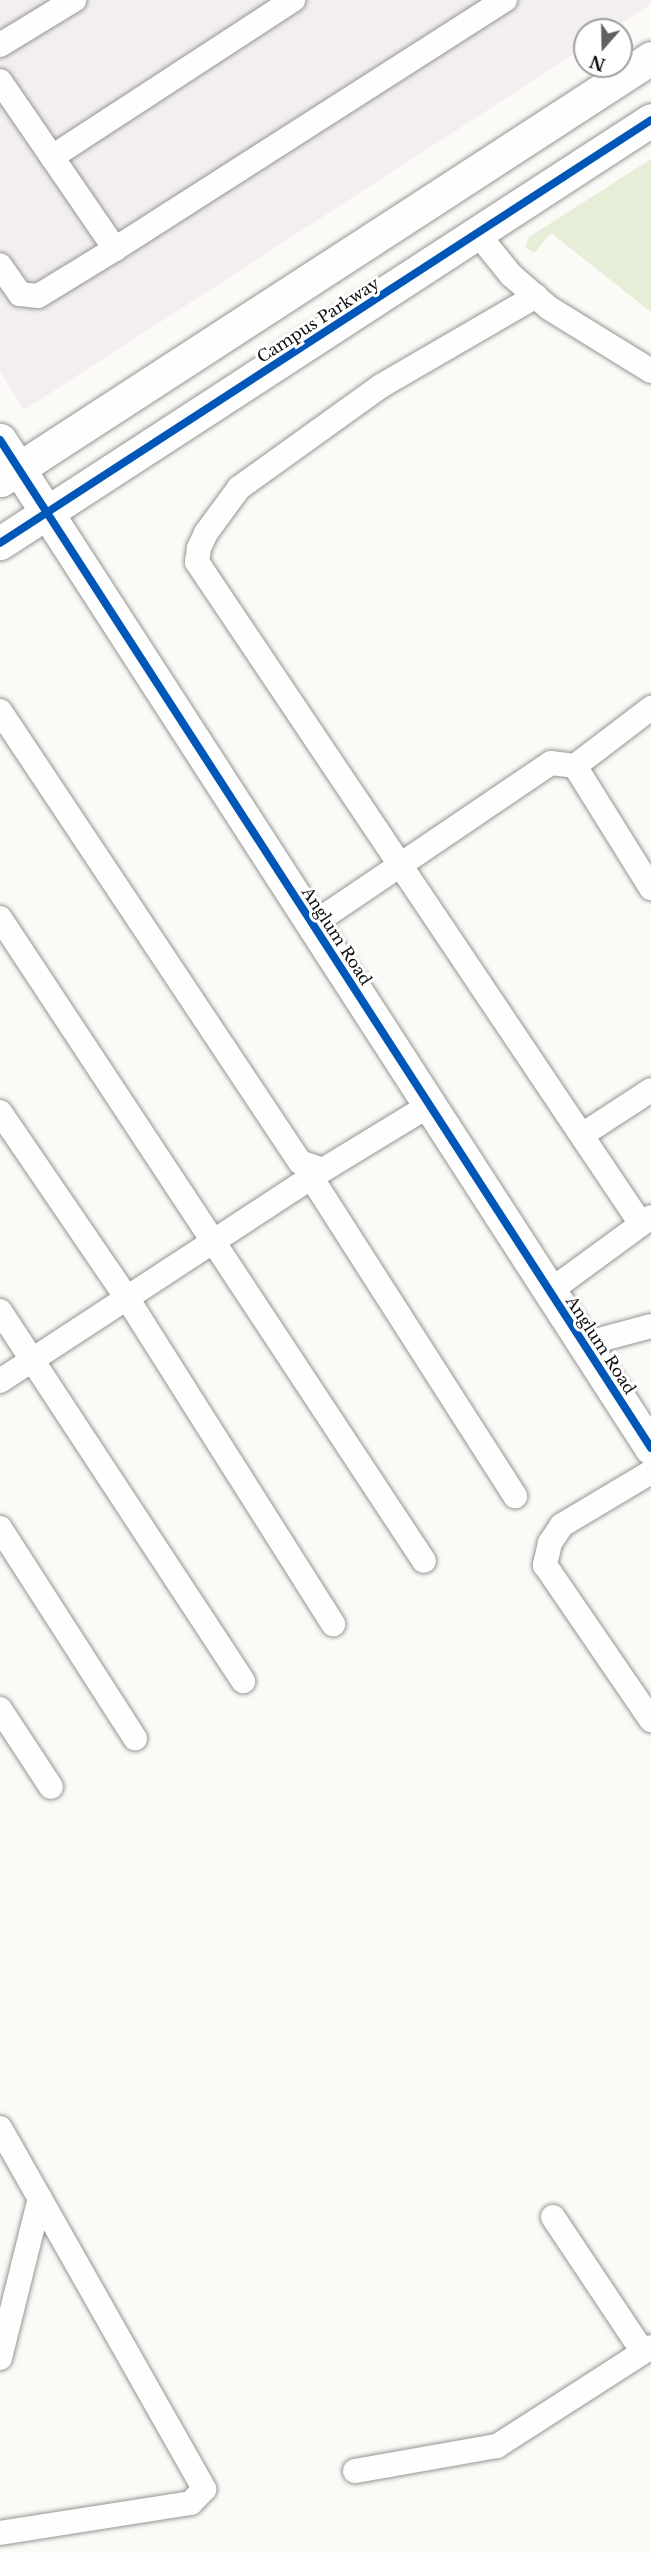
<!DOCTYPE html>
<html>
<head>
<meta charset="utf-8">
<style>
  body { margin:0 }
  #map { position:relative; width:651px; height:2553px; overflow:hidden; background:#fbfaf6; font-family:"Libre Baskerville",serif }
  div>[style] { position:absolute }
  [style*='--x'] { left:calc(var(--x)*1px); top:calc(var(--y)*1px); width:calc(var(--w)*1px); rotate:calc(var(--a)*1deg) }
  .industrial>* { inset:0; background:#f2eef1 }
  .green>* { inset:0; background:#e6eed8 }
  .roads { filter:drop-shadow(0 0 2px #959593) drop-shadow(0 0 2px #959593) }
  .lane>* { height:24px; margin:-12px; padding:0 12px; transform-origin:12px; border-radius:12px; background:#fefefe }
  .street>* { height:33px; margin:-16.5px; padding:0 16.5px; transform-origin:16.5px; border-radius:16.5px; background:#fefefe }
  .cycleway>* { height:8px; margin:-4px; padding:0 4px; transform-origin:4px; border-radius:4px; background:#0057b8 }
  span { translate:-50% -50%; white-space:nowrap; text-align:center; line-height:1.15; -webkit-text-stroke:6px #fff; paint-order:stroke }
  .street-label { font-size:16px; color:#0f0f0f }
  .north { position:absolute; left:573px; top:18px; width:60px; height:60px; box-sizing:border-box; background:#fff; border:2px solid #9f9f9f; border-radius:50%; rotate:200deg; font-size:16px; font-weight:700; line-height:24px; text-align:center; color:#0f0f0f }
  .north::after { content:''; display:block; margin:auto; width:21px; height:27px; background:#626160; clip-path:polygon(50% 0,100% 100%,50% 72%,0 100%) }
</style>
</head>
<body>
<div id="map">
  <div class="industrial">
    <i style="clip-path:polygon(0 0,651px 0,651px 4px,611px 30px,585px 30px,585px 47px,24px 410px,0 372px)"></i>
  </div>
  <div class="green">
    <i style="clip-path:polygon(651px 159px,651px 312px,551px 233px,534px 253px,525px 247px,529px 237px)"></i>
  </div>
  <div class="roads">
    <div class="lane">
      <i style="--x:0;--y:45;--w:87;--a:-31.3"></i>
      <i style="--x:0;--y:81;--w:204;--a:55.6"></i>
      <i style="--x:115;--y:249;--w:90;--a:148.6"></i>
      <i style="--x:38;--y:296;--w:18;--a:-174"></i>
      <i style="--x:20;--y:294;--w:35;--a:-125"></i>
      <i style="--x:52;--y:157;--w:288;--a:-33.1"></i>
      <i style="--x:477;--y:233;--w:54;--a:51"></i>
      <i style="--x:511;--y:275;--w:50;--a:41"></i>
      <i style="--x:549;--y:308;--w:120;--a:31.7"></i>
      <i style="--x:115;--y:249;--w:463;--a:-32.6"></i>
      <i style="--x:536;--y:296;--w:179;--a:149.9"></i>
      <i style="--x:381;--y:386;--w:175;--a:144.3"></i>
      <i style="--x:239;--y:488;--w:56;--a:126.3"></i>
      <i style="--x:206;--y:533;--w:17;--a:115"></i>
      <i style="--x:199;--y:548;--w:14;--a:98"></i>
      <i style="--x:197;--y:562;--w:797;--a:56.15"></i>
      <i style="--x:0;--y:711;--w:542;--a:56.37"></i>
      <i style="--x:300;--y:1162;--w:24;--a:19"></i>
      <i style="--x:323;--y:1170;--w:125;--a:-31.3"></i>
      <i style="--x:575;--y:766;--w:96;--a:-37.3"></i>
      <i style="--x:0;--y:918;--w:770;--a:56.6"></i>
      <i style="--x:313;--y:924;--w:287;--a:-34.1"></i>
      <i style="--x:551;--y:763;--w:24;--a:7"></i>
      <i style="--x:575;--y:766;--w:144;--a:58.1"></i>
      <i style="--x:0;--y:1112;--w:225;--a:55.7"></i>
      <i style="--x:127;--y:1298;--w:386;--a:57.7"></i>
      <i style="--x:582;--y:1135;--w:82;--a:-33.1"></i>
      <i style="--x:311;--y:1177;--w:379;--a:57.4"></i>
      <i style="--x:550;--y:1291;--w:125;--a:-36.2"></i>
      <i style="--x:0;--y:1311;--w:443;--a:56.7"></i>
      <i style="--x:584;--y:1344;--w:69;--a:-15"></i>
      <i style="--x:0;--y:1381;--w:386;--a:-33.2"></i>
      <i style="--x:651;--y:1472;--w:104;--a:149.2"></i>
      <i style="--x:562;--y:1525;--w:22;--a:124"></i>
      <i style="--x:550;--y:1543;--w:23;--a:103"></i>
      <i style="--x:545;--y:1565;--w:188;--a:55.6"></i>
      <i style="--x:0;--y:1528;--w:250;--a:57.3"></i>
      <i style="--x:0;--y:1709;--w:93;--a:56.8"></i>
      <i style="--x:0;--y:2128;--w:415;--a:60.5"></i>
      <i style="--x:204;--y:2489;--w:19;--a:133"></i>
      <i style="--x:191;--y:2503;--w:193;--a:171.1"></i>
      <i style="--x:553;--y:2217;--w:162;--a:56.3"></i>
      <i style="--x:0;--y:2358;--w:165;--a:-76"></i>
      <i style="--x:355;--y:2471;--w:144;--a:-10"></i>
      <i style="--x:497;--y:2446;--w:183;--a:-32.7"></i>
    </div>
    <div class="street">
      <i style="--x:0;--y:440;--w:1200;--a:57.14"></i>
      <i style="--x:1;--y:480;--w:775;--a:-32.99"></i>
      <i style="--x:0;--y:543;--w:776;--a:-33.01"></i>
    </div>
  </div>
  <div class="cycleway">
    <i style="--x:0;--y:440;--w:1200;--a:57.14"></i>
    <i style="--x:0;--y:543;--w:776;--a:-33.01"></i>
  </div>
  <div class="street-label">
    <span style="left:318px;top:320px;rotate:-33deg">Campus Parkway</span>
    <span style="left:337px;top:936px;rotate:57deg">Anglum Road</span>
    <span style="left:601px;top:1345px;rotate:57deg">Anglum Road</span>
  </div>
  <div class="north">N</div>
</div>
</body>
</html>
